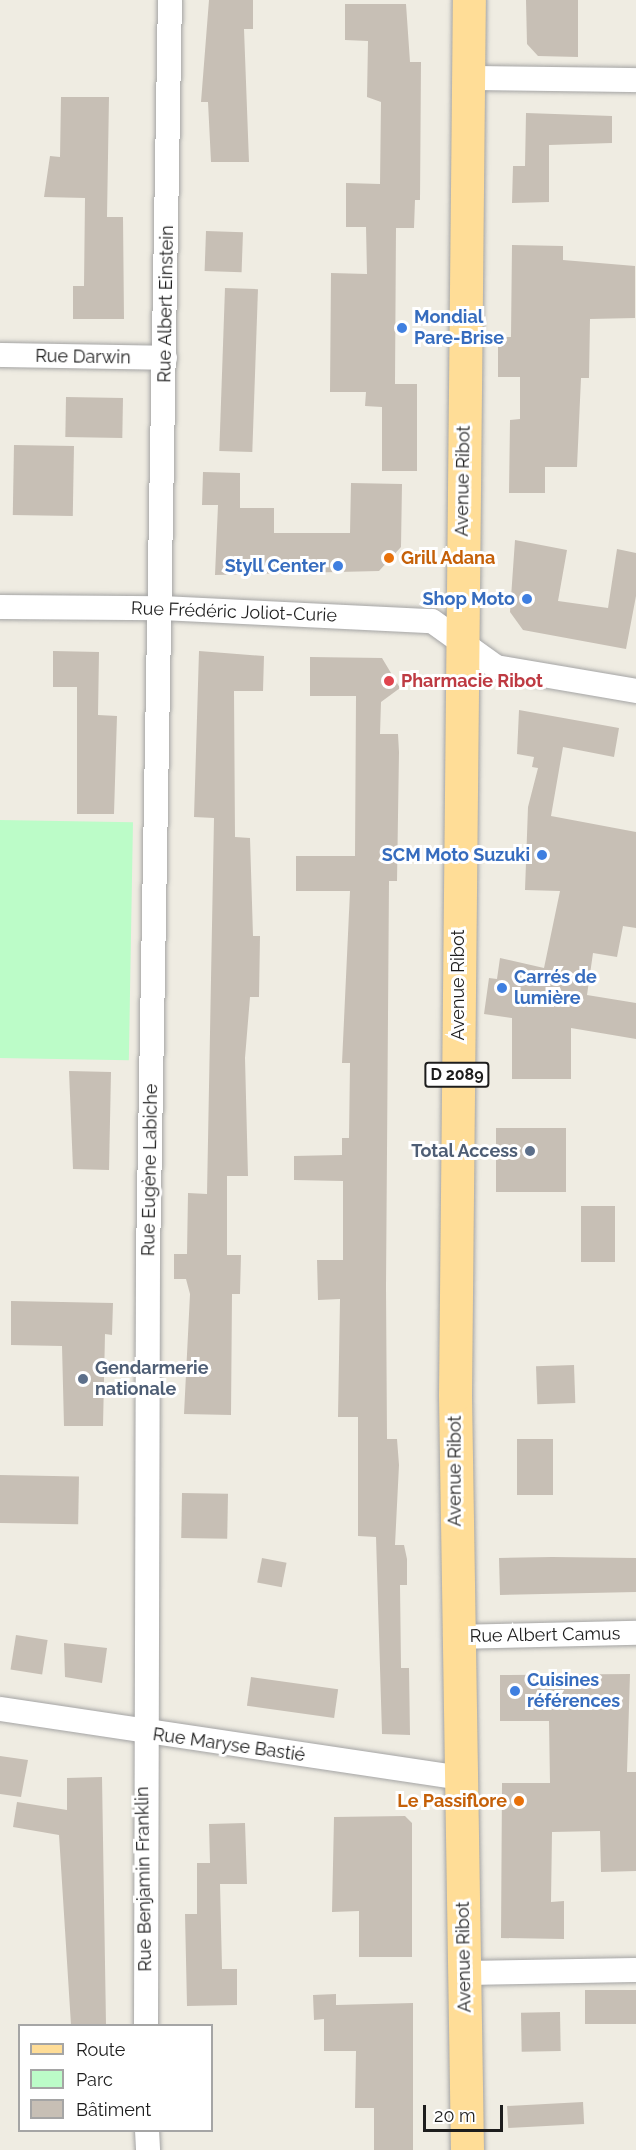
<!DOCTYPE html>
<html>
<head>
<meta charset="utf-8">
<style>
  body { margin:0 }
  #map { position:relative; width:636px; height:2150px; overflow:hidden; background:#efece2; font-family:Raleway,sans-serif }
  div>[style] { position:absolute }
  [style*='--x'] { left:calc(var(--x)*1px); top:calc(var(--y)*1px); width:calc(var(--w)*1px); rotate:calc(var(--a)*1deg) }
  .park>* { inset:0; background:#bcfcc8; transform-origin:0 0 }
  .building>* { inset:0; background:#c7bfb5; transform-origin:0 0 }
  .roads { filter:drop-shadow(0 0 2px #a4a4a4) drop-shadow(0 0 2px #a4a4a4) }
  .street>* { height:24px; margin:-12px; padding:0 12px; transform-origin:12px; border-radius:12px; background:#fff }
  .primary>* { height:33px; margin:-16.5px; padding:0 16.5px; transform-origin:16.5px; border-radius:16.5px; background:#ffdd97 }
  .dots>* { width:16px; height:16px; translate:-50% -50%; box-sizing:border-box; border:3px solid #fff; border-radius:50% }
  span { translate:-50% -50%; white-space:nowrap; text-align:center; line-height:1.15; -webkit-text-stroke:6px #fff; paint-order:stroke }
  .shield-label span { padding:2px 4px; background:#fff; border:2px solid; border-radius:4px; -webkit-text-stroke-width:0 }
  .shield-label { font-size:16px; color:#1d1d1d; font-weight:700 }
  .street-label { font-size:18px; color:#1d1d1d }
  .shop-label { font-size:18px; color:#366cbe; font-weight:700 }
  .left { translate:0 -50%; text-align:left }
  .right { translate:-100% -50%; text-align:right }
  .food-label { font-size:18px; color:#c56008; font-weight:700 }
  .health-label { font-size:18px; color:#be3a42; font-weight:700 }
  .service-label { font-size:18px; color:#4e5e75; font-weight:700 }
  .legend { position:absolute; left:18px; top:2024px; width:195px; height:108px; box-sizing:border-box; background:#fff; border:2px solid #a5a5a5; margin:0; padding:8px 10px; list-style:none; font-size:18px; color:#1d1d1d }
  .legend li { display:flex; align-items:center; gap:12px; height:30px }
  .legend b { width:30px; border:2px solid #a5a5a5 }
  .scale { position:absolute; left:423px; top:2105px; width:80px; height:27px; box-sizing:border-box; border:3px solid #1d1d1d; border-top:0; padding-left:8px; font-size:18px; line-height:21px; white-space:nowrap; color:#1d1d1d; -webkit-text-stroke:4px #fff; paint-order:stroke }
</style>
</head>
<body>
<div id="map">
  <div class="park">
    <i style="left:0;top:820px;width:133px;height:238px;rotate:1deg"></i>
  </div>
  <div class="building">
    <i style="clip-path:polygon(209px 0,253px 0,253px 29px,244px 29px,249px 162px,211px 162px,208px 102px,201px 102px)"></i>
    <i style="clip-path:polygon(526px 0,578px 0,578px 57px,538px 56px,527px 44px)"></i>
    <i style="clip-path:polygon(345px 4px,406px 4px,410px 62px,421px 62px,420px 200px,415px 200px,414px 228px,396px 228px,395px 384px,417px 384px,417px 471px,382px 471px,382px 407px,365px 406px,366px 392px,330px 392px,331px 273px,367px 274px,366px 227px,346px 227px,346px 183px,380px 184px,381px 102px,367px 97px,368px 41px,345px 40px)"></i>
    <i style="clip-path:polygon(61px 97px,109px 97px,107px 217px,123px 217px,124px 319px,73px 319px,73px 286px,84px 286px,85px 198px,44px 197px,50px 156px,60px 157px)"></i>
    <i style="clip-path:polygon(526px 113px,612px 116px,612px 143px,549px 145px,549px 202px,512px 203px,513px 166px,525px 166px)"></i>
    <i style="left:206px;top:231px;width:37px;height:40px;rotate:2deg"></i>
    <i style="clip-path:polygon(512px 245px,563px 246px,563px 260px,635px 266px,635px 318px,590px 319px,589px 378px,581px 378px,577px 467px,545px 467px,545px 493px,509px 493px,510px 420px,520px 419px,520px 377px,498px 377px,498px 337px,511px 337px)"></i>
    <i style="left:225px;top:288px;width:33px;height:163px;rotate:2deg"></i>
    <i style="left:66px;top:397px;width:57px;height:40px;rotate:1deg"></i>
    <i style="left:14px;top:445px;width:60px;height:70px;rotate:1deg"></i>
    <i style="clip-path:polygon(203px 472px,240px 473px,240px 508px,274px 508px,274px 533px,350px 533px,351px 483px,402px 484px,401px 547px,379px 571px,215px 575px,218px 505px,202px 505px)"></i>
    <i style="clip-path:polygon(515px 540px,567px 550px,558px 601px,608px 608px,617px 549px,636px 553px,636px 596px,626px 649px,523px 630px,510px 612px)"></i>
    <i style="clip-path:polygon(53px 651px,99px 652px,98px 715px,117px 716px,114px 814px,77px 814px,77px 687px,53px 687px)"></i>
    <i style="clip-path:polygon(199px 651px,264px 656px,263px 691px,234px 691px,235px 837px,250px 838px,253px 936px,260px 936px,259px 997px,250px 997px,245px 1058px,248px 1176px,227px 1176px,227px 1255px,241px 1255px,240px 1294px,232px 1294px,231px 1415px,184px 1414px,190px 1294px,186px 1279px,174px 1279px,174px 1254px,187px 1254px,188px 1193px,207px 1194px,214px 818px,194px 817px)"></i>
    <i style="clip-path:polygon(310px 657px,382px 658px,400px 688px,381px 702px,380px 734px,398px 734px,399px 752px,397px 881px,389px 881px,386px 1287px,387px 1439px,397px 1439px,399px 1465px,395px 1545px,404px 1545px,407px 1559px,407px 1585px,400px 1585px,401px 1668px,409px 1668px,410px 1735px,382px 1734px,376px 1537px,358px 1536px,358px 1417px,338px 1417px,340px 1299px,318px 1300px,317px 1260px,343px 1260px,343px 1181px,294px 1180px,294px 1156px,342px 1155px,342px 1138px,349px 1138px,350px 1063px,342px 1063px,350px 891px,296px 891px,296px 856px,355px 856px,356px 696px,310px 696px)"></i>
    <i style="clip-path:polygon(519px 710px,619px 728px,614px 757px,563px 747px,551px 816px,636px 832px,636px 928px,623px 926px,617px 957px,593px 953px,587px 995px,636px 1003px,636px 1039px,571px 1028px,571px 1079px,512px 1079px,512px 1018px,484px 1014px,489px 978px,497px 979px,500px 958px,544px 968px,560px 891px,525px 890px,528px 807px,538px 768px,532px 767px,534px 757px,517px 754px)"></i>
    <i style="clip-path:polygon(69px 1071px,111px 1072px,109px 1170px,73px 1169px)"></i>
    <i style="left:496px;top:1128px;width:70px;height:64px"></i>
    <i style="left:581px;top:1206px;width:34px;height:56px"></i>
    <i style="clip-path:polygon(11px 1301px,113px 1303px,112px 1335px,105px 1334px,103px 1426px,64px 1426px,62px 1346px,11px 1345px)"></i>
    <i style="left:574px;top:1365px;width:38px;height:38px;rotate:88deg"></i>
    <i style="left:517px;top:1439px;width:36px;height:56px"></i>
    <i style="left:0;top:1475px;width:79px;height:48px;rotate:1deg"></i>
    <i style="left:182px;top:1493px;width:46px;height:45px;rotate:1deg"></i>
    <i style="clip-path:polygon(552px 1557px,636px 1558px,636px 1592px,500px 1595px,499px 1558px)"></i>
    <i style="left:262px;top:1558px;width:25px;height:25px;rotate:11deg"></i>
    <i style="left:16px;top:1635px;width:32px;height:35px;rotate:9deg"></i>
    <i style="clip-path:polygon(64px 1643px,107px 1648px,102px 1683px,65px 1677px)"></i>
    <i style="clip-path:polygon(630px 1674px,627px 1772px,636px 1772px,636px 1871px,601px 1872px,600px 1831px,552px 1832px,551px 1902px,564px 1901px,564px 1939px,501px 1938px,502px 1783px,550px 1783px,549px 1721px,500px 1721px,500px 1675px)"></i>
    <i style="left:251px;top:1677px;width:88px;height:29px;rotate:8deg"></i>
    <i style="clip-path:polygon(0 1756px,28px 1760px,21px 1797px,0 1794px)"></i>
    <i style="clip-path:polygon(102px 1777px,106px 2025px,71px 2025px,59px 1835px,13px 1827px,17px 1802px,67px 1810px,67px 1778px)"></i>
    <i style="clip-path:polygon(405px 1816px,412px 1823px,412px 1957px,359px 1957px,359px 1911px,332px 1912px,334px 1817px)"></i>
    <i style="clip-path:polygon(245px 1823px,247px 1884px,220px 1884px,222px 1969px,237px 1969px,237px 2005px,187px 2006px,185px 1914px,197px 1914px,197px 1863px,210px 1863px,209px 1824px)"></i>
    <i style="left:636px;top:1990px;width:34px;height:51px;rotate:90deg"></i>
    <i style="clip-path:polygon(336px 1994px,336px 2005px,413px 2003px,413px 2150px,374px 2150px,374px 2108px,355px 2108px,356px 2051px,324px 2051px,324px 2019px,314px 2020px,313px 1995px)"></i>
    <i style="left:560px;top:2012px;width:39px;height:39px;rotate:89deg"></i>
    <i style="left:583px;top:2102px;width:22px;height:76px;rotate:87deg"></i>
  </div>
  <div class="roads">
    <div class="street">
      <i style="--x:468;--y:78;--w:168;--a:0.7"></i>
      <i style="--x:0;--y:355;--w:165;--a:1"></i>
      <i style="--x:0;--y:607;--w:162;--a:0.4"></i>
      <i style="--x:162;--y:608;--w:270;--a:2.8"></i>
      <i style="--x:432;--y:621;--w:79;--a:35.7"></i>
      <i style="--x:496;--y:667;--w:142;--a:9.7"></i>
      <i style="--x:455;--y:1637;--w:181;--a:-1.3"></i>
      <i style="--x:0;--y:1709;--w:464;--a:8.5"></i>
      <i style="--x:464;--y:1973;--w:172;--a:-1"></i>
      <i style="--x:146;--y:2026;--w:769;--a:-89.85"></i>
      <i style="--x:148;--y:1257;--w:1257;--a:-89"></i>
      <i style="--x:147;--y:2130;--w:20;--a:87"></i>
    </div>
    <div class="primary">
      <i style="--x:467;--y:2150;--w:755;--a:-90.91"></i>
      <i style="--x:455;--y:1395;--w:1395;--a:-89.43"></i>
    </div>
  </div>
  <div class="dots">
    <i style="left:402px;top:328px;background:#3f7fe0"></i>
    <i style="left:389px;top:558px;background:#e8710a"></i>
    <i style="left:338px;top:566px;background:#3f7fe0"></i>
    <i style="left:527px;top:599px;background:#3f7fe0"></i>
    <i style="left:389px;top:681px;background:#e0444e"></i>
    <i style="left:542px;top:855px;background:#3f7fe0"></i>
    <i style="left:502px;top:988px;background:#3f7fe0"></i>
    <i style="left:530px;top:1151px;background:#5c6f8a"></i>
    <i style="left:83px;top:1379px;background:#5c6f8a"></i>
    <i style="left:515px;top:1691px;background:#3f7fe0"></i>
    <i style="left:519px;top:1801px;background:#e8710a"></i>
  </div>
  <div class="shield-label">
    <span style="left:457px;top:1075px">D 2089</span>
  </div>
  <div class="street-label">
    <span style="left:166px;top:304px;rotate:-89deg">Rue Albert Einstein</span>
    <span style="left:83px;top:357px;rotate:1deg">Rue Darwin</span>
    <span style="left:463px;top:481px;rotate:-89deg">Avenue Ribot</span>
    <span style="left:234px;top:612px;rotate:2deg">Rue Frédéric Joliot-Curie</span>
    <span style="left:458px;top:985px;rotate:-90deg">Avenue Ribot</span>
    <span style="left:150px;top:1170px;rotate:-89deg">Rue Eugène Labiche</span>
    <span style="left:455px;top:1471px;rotate:-90deg">Avenue Ribot</span>
    <span style="left:545px;top:1635px;rotate:-1deg">Rue Albert Camus</span>
    <span style="left:229px;top:1745px;rotate:8deg">Rue Maryse Bastié</span>
    <span style="left:144px;top:1879px;rotate:-91deg">Rue Benjamin Franklin</span>
    <span style="left:464px;top:1957px;rotate:-91deg">Avenue Ribot</span>
  </div>
  <div class="shop-label">
    <span class="left" style="left:414px;top:328px">Mondial<br>Pare-Brise</span>
    <span class="right" style="left:326px;top:566px">Styll Center</span>
    <span class="right" style="left:515px;top:599px">Shop Moto</span>
    <span class="right" style="left:530px;top:855px">SCM Moto Suzuki</span>
    <span class="left" style="left:514px;top:988px">Carrés de<br>lumière</span>
    <span class="left" style="left:527px;top:1691px">Cuisines<br>références</span>
  </div>
  <div class="food-label">
    <span class="left" style="left:401px;top:558px">Grill Adana</span>
    <span class="right" style="left:507px;top:1801px">Le Passiflore</span>
  </div>
  <div class="health-label">
    <span class="left" style="left:401px;top:681px">Pharmacie Ribot</span>
  </div>
  <div class="service-label">
    <span class="right" style="left:518px;top:1151px">Total Access</span>
    <span class="left" style="left:95px;top:1379px">Gendarmerie<br>nationale</span>
  </div>
  <ul class="legend">
  <li><b style="height:8px;background:#ffdd97"></b>Route</li>
  <li><b style="height:16px;background:#bcfcc8"></b>Parc</li>
  <li><b style="height:16px;background:#c7bfb5"></b>Bâtiment</li>
  </ul>
  <div class="scale">20 m</div>
</div>
</body>
</html>
